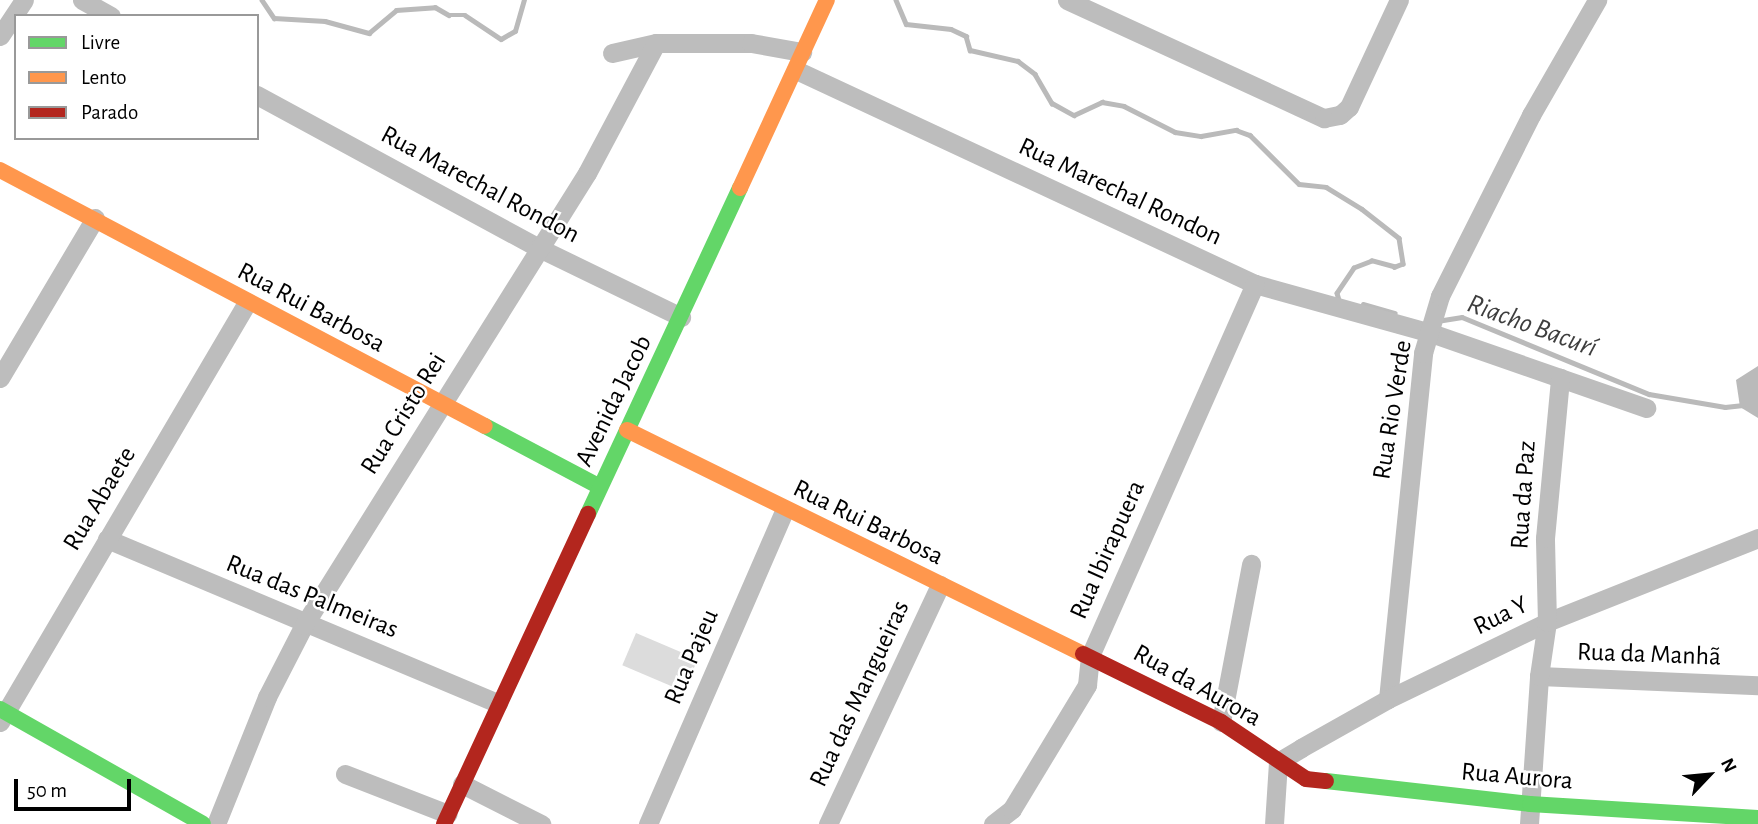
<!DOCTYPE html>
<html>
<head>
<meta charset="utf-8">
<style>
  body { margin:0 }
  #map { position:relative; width:1758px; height:824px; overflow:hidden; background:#fff; font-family:"Alegreya Sans",sans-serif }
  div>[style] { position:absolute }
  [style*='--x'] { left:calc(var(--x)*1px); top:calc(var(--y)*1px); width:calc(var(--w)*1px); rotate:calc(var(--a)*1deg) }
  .water>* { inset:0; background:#bababa }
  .stream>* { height:4.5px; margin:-2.25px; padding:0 2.25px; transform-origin:2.25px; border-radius:2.25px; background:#bababa }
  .building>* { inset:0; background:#dcdcdc; transform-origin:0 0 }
  .street>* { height:19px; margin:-9.5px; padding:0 9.5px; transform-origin:9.5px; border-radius:9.5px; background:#bdbdbd }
  .fast>* { height:16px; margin:-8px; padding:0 8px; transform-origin:8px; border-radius:8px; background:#63d668 }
  .slow>* { height:16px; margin:-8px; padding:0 8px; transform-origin:8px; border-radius:8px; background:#ff974d }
  .jam>* { height:16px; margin:-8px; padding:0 8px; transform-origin:8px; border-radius:8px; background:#b3261e }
  span { translate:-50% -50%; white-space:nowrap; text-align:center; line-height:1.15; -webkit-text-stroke:5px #fff; paint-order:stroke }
  .street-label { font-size:26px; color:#000 }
  .water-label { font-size:28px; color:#3e3e3e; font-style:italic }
  .legend { position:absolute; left:14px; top:14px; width:245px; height:126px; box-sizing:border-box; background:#fff; border:2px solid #999; margin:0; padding:9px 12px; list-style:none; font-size:21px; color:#000 }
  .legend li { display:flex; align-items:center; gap:14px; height:35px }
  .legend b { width:35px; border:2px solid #999 }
  .north { position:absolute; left:1674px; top:740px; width:70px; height:70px; -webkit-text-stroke:5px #fff; paint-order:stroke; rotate:64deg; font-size:19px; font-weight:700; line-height:28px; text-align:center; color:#000 }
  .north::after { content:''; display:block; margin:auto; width:24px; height:32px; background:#000; clip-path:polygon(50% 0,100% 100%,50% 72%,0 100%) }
  .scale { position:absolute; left:14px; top:779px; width:117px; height:32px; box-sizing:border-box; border:4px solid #000; border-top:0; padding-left:9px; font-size:21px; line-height:24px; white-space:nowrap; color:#000; -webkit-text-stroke:5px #fff; paint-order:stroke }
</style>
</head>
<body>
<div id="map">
  <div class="water">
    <i style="clip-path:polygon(1758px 366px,1758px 418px,1740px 407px,1736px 380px)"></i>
  </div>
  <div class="stream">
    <i style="--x:262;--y:0;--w:22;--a:56"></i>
    <i style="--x:274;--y:18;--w:51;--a:3.4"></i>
    <i style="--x:325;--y:21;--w:46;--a:15.3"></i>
    <i style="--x:369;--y:33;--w:35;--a:-40"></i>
    <i style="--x:396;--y:10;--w:39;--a:-4"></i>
    <i style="--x:435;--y:7;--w:16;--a:30"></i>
    <i style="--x:449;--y:15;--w:16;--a:0"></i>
    <i style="--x:465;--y:15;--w:43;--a:33.7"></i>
    <i style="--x:501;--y:39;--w:16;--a:-30"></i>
    <i style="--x:515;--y:31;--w:32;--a:-74"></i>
    <i style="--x:896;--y:0;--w:26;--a:67"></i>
    <i style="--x:906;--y:24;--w:45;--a:6.3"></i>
    <i style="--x:951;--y:29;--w:17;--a:25"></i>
    <i style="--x:966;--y:36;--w:15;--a:74"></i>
    <i style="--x:970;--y:50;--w:49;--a:12.9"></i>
    <i style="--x:1018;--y:61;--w:21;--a:37"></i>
    <i style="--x:1035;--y:74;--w:34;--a:60"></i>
    <i style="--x:1052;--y:103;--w:25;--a:29"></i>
    <i style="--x:1074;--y:115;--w:31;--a:-25"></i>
    <i style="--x:1102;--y:102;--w:22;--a:10"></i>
    <i style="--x:1124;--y:106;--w:57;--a:27"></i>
    <i style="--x:1175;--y:132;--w:26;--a:9"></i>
    <i style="--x:1201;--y:136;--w:36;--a:-10"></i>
    <i style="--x:1236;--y:130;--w:15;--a:20"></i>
    <i style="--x:1250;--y:135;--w:69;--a:45"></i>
    <i style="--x:1299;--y:184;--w:27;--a:6"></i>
    <i style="--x:1326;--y:187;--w:42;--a:31.4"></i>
    <i style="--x:1362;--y:209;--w:47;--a:38.1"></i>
    <i style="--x:1399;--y:238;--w:26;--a:81"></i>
    <i style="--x:1403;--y:264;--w:9;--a:159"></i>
    <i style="--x:1395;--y:267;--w:24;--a:-165"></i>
    <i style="--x:1372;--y:261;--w:19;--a:159"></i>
    <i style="--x:1354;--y:268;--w:30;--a:124"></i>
    <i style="--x:1337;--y:293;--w:7;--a:74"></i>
    <i style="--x:1363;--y:304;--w:33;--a:16"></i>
    <i style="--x:1437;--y:321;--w:25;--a:-9"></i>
    <i style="--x:1462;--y:317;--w:202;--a:22.4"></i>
    <i style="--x:1649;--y:394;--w:77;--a:9.7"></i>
    <i style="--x:1725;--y:407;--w:18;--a:-6"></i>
  </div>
  <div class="building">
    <i style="left:636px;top:633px;width:67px;height:35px;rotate:23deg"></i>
  </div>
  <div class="street">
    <i style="--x:82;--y:0;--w:33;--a:29"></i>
    <i style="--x:1067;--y:0;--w:283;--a:24.7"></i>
    <i style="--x:1324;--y:118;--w:16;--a:-11"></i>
    <i style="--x:1340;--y:115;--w:12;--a:-42"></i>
    <i style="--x:1349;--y:107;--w:118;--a:-65"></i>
    <i style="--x:0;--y:36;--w:43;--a:-56.3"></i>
    <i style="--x:612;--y:53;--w:45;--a:-12.8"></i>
    <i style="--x:656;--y:43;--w:95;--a:0"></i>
    <i style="--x:751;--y:43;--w:52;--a:10"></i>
    <i style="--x:796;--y:70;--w:506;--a:25"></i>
    <i style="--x:1255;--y:284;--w:183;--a:15.6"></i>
    <i style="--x:1431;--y:333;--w:228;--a:19.2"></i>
    <i style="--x:257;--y:95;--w:321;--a:28.5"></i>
    <i style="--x:539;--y:248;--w:158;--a:25.9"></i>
    <i style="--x:0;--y:378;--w:186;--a:-59.3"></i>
    <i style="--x:107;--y:539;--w:424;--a:22.8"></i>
    <i style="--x:1539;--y:676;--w:219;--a:2.4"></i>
    <i style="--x:1388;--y:699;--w:348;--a:-84.2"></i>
    <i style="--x:1423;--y:353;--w:59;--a:-73.4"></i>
    <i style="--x:1440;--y:296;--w:203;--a:-63.3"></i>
    <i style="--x:1531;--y:115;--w:133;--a:-60.1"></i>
    <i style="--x:0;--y:722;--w:487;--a:-59.5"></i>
    <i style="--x:1221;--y:722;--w:161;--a:-79.2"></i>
    <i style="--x:345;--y:774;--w:110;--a:21.2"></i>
    <i style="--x:462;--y:784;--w:89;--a:26.9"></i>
    <i style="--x:216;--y:824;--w:137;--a:-68.1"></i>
    <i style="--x:267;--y:697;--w:81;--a:-62.8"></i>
    <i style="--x:304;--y:625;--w:533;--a:-57.95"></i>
    <i style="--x:587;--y:173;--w:147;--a:-62"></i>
    <i style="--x:648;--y:824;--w:341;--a:-66.5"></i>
    <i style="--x:828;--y:824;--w:264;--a:-64.9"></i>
    <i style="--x:993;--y:824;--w:24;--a:-38"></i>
    <i style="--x:1012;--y:809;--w:145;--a:-58.8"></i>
    <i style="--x:1087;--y:685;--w:29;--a:-84"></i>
    <i style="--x:1090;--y:656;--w:407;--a:-66.1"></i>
    <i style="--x:1274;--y:824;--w:62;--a:-86.3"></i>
    <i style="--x:1278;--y:762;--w:27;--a:-31"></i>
    <i style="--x:1301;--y:748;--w:100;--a:-29.4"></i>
    <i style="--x:1388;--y:699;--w:177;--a:-25.8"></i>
    <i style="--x:1547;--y:622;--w:227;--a:-21.7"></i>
    <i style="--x:1529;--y:824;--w:148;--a:-86.1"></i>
    <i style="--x:1539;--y:676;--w:55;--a:-81.6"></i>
    <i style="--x:1547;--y:622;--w:84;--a:-91.4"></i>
    <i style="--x:1545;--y:538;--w:161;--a:-84.6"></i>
  </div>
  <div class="fast">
    <i style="--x:485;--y:426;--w:130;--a:27.9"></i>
    <i style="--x:588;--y:514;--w:360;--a:-65"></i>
    <i style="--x:0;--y:709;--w:233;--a:29.5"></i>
    <i style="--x:1326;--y:781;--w:205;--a:6.4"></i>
    <i style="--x:1530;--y:804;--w:228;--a:3.5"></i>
  </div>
  <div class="slow">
    <i style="--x:0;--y:170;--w:548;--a:27.83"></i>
    <i style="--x:740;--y:188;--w:207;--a:-65.2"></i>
    <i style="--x:627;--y:430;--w:508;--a:26.16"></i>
  </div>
  <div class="jam">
    <i style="--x:1083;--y:654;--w:154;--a:26.2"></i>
    <i style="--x:1221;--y:722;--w:102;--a:33.8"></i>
    <i style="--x:1306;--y:779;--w:20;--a:6"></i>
    <i style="--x:444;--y:824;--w:342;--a:-65.1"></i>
  </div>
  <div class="street-label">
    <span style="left:480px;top:185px;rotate:28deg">Rua Marechal Rondon</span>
    <span style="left:1120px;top:192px;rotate:25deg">Rua Marechal Rondon</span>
    <span style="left:311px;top:308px;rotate:28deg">Rua Rui Barbosa</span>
    <span style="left:614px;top:401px;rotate:-64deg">Avenida Jacob</span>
    <span style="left:1393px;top:410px;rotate:-81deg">Rua Rio Verde</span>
    <span style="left:404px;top:414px;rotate:-58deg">Rua Cristo Rei</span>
    <span style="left:1524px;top:495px;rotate:-86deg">Rua da Paz</span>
    <span style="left:100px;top:499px;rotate:-59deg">Rua Abaete</span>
    <span style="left:868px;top:523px;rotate:26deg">Rua Rui Barbosa</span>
    <span style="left:1108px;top:550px;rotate:-66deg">Rua Ibirapuera</span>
    <span style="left:312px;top:597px;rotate:22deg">Rua das Palmeiras</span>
    <span style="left:1501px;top:616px;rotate:-26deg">Rua Y</span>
    <span style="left:1649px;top:655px;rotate:2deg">Rua da Manhã</span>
    <span style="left:692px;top:657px;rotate:-67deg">Rua Pajeu</span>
    <span style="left:1197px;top:686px;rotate:29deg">Rua da Aurora</span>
    <span style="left:860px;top:694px;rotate:-65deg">Rua das Mangueiras</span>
    <span style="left:1517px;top:777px;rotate:5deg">Rua Aurora</span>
  </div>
  <div class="water-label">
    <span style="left:1532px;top:326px;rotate:20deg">Riacho Bacurí</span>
  </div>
  <ul class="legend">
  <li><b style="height:9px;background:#63d668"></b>Livre</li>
  <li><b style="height:9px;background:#ff974d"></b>Lento</li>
  <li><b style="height:9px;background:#b3261e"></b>Parado</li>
  </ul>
  <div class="north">N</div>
  <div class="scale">50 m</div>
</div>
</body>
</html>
